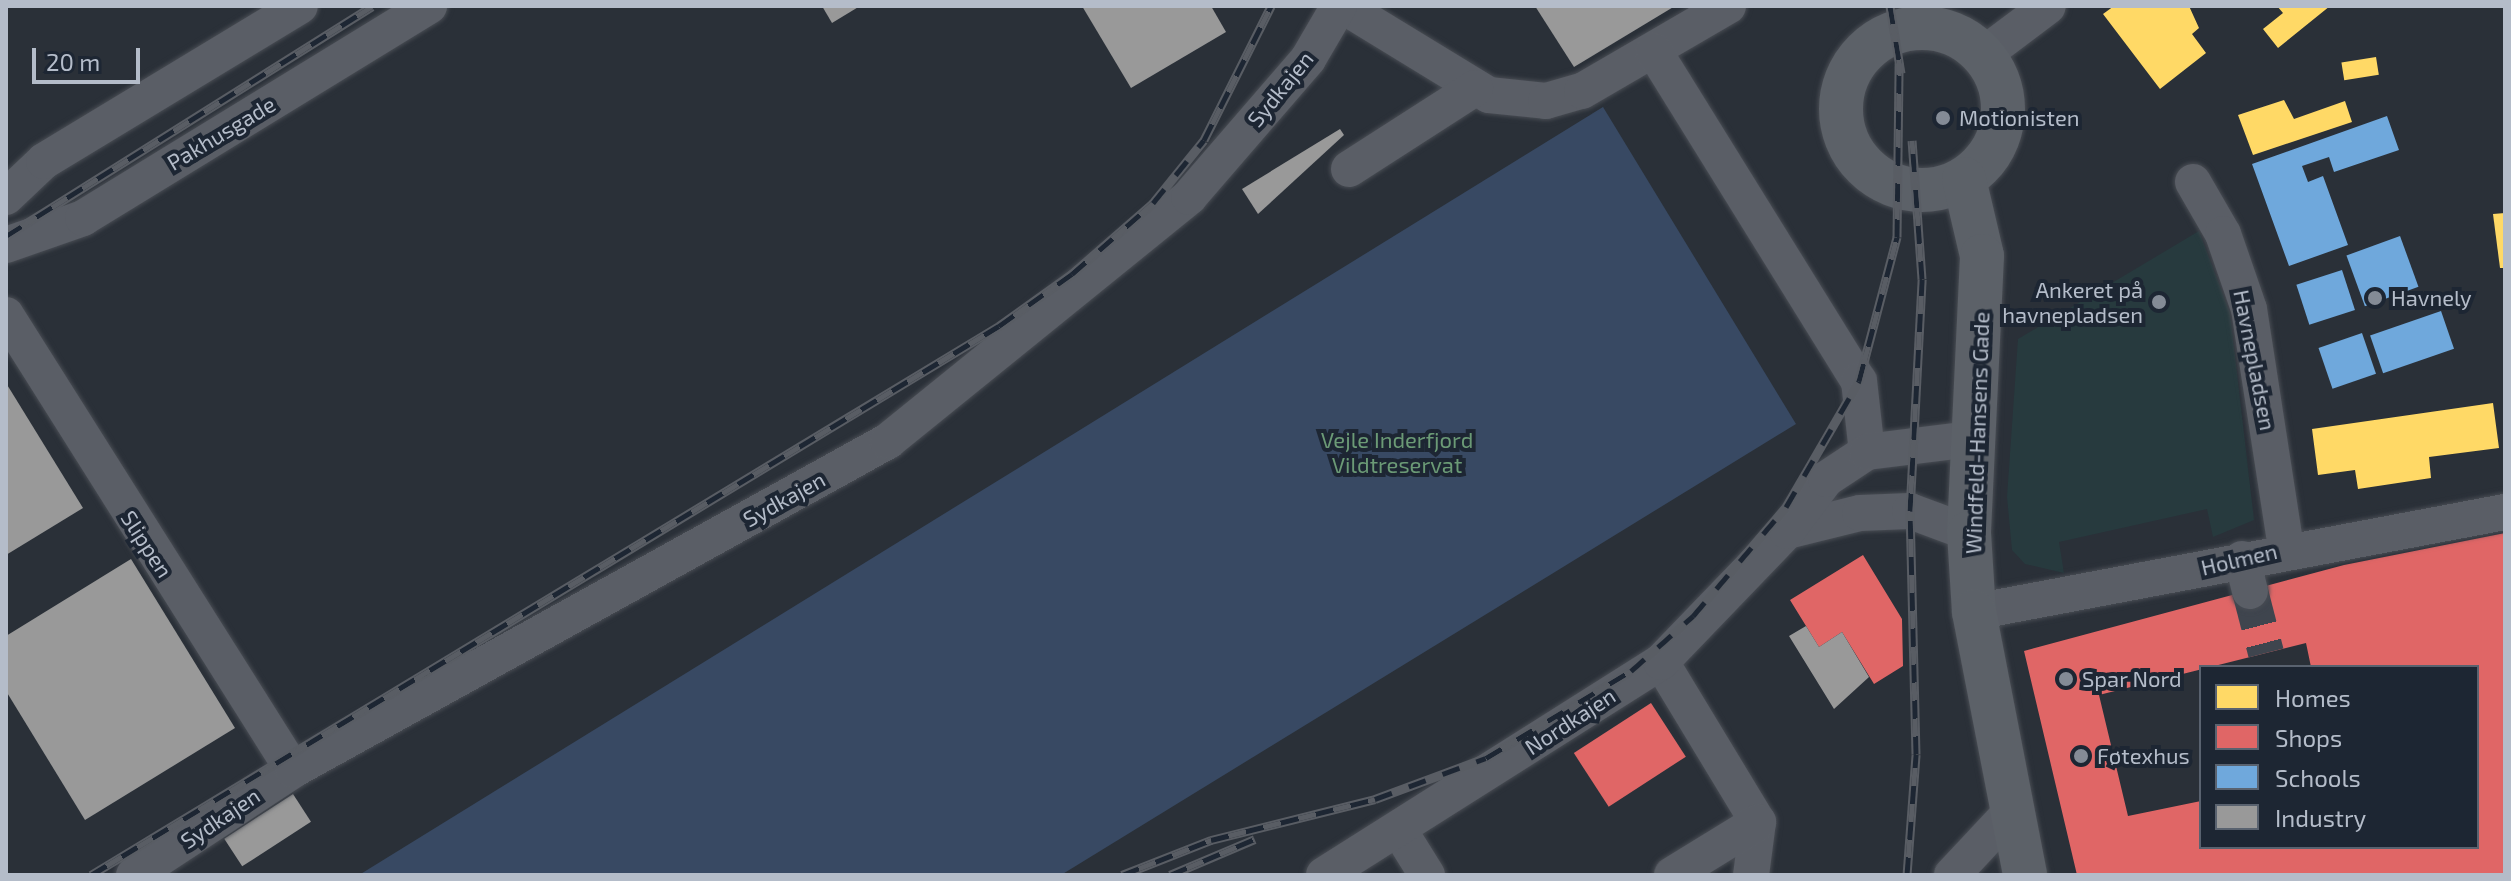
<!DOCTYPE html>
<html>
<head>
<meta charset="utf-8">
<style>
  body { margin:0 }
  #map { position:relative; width:2511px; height:881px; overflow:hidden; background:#2a3038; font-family:"Exo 2",sans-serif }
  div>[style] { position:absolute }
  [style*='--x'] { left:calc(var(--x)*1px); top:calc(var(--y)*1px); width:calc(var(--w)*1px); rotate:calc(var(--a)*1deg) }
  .green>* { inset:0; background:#273a3e }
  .water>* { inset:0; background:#384963 }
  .homes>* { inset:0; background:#ffd966; transform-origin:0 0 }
  .shops>* { inset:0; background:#e06666; transform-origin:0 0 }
  .schools>* { inset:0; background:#6fa8dc; transform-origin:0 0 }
  .industry>* { inset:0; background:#999; transform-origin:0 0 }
  .minor-tunnel>* { height:36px; margin-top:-18px; transform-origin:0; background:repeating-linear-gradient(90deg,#3f454e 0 36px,transparent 0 54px) }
  .roads { filter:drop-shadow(0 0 2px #484c53) drop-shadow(0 0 2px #484c53) }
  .minor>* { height:36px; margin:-18px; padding:0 18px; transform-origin:18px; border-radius:18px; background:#5a5e66 }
  .major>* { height:44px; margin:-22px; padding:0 22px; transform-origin:22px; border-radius:22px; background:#5c6168 }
  .major>.ring { margin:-22px; padding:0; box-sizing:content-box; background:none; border:44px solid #5c6168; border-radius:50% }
  .rail>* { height:9px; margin-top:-4.5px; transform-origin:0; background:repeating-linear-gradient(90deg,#1d2633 0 18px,#595d64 0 36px); box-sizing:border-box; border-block:2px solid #595d64 }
  .dots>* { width:22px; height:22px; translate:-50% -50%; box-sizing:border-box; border:4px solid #1d2633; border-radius:50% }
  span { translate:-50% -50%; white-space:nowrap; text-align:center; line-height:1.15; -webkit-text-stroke:8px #1d2633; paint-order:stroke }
  .street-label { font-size:22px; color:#b4bcc9 }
  .poi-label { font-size:22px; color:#b4bcc9 }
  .left { translate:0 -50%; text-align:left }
  .right { translate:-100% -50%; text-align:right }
  .park-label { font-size:22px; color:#6b9a76 }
  .frame { position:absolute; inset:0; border:8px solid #b4bcc9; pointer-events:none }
  .legend { position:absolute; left:2199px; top:665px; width:280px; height:184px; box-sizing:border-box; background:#1d2633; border:2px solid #59626f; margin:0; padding:10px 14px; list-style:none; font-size:24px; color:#b4bcc9 }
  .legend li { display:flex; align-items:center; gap:16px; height:40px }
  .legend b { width:40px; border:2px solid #59626f }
  .scale { position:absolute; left:32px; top:48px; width:108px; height:36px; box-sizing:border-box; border:4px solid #b4bcc9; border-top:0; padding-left:10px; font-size:24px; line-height:28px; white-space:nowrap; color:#b4bcc9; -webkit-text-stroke:6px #1d2633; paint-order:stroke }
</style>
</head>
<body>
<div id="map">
  <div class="green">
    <i style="clip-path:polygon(2199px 231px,2230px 313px,2254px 520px,2213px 537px,2207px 509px,2059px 542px,2064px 573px,2025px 564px,2012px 550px,2007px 497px,2018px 339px)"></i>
  </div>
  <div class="water">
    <i style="clip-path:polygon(1603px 107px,1796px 424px,1061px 875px,359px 875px)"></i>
  </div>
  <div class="homes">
    <i style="clip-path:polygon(2114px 6px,2189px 6px,2199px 28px,2192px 34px,2206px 53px,2160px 89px,2103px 14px)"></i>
    <i style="clip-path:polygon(2277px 6px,2330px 6px,2278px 48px,2263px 29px,2283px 13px)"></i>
    <i style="left:2376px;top:57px;width:18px;height:35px;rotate:81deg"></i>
    <i style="clip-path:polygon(2284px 100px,2294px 119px,2345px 101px,2352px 122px,2253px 155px,2238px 115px)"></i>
    <i style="clip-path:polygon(2505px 213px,2505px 268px,2500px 268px,2493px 214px)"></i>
    <i style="clip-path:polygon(2493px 403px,2499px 448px,2429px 457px,2431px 478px,2358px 489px,2355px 470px,2318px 475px,2312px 429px)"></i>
  </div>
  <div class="shops">
    <i style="clip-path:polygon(evenodd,2505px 533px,2505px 875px,2077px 875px,2024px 651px,2344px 565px,2505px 533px,2306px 643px,2311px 667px,2477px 667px,2477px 847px,2201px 847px,2201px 801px,2128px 816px,2099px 695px,2306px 643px)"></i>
    <i style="clip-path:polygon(1863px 555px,1902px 619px,1903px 666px,1874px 684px,1842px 632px,1819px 647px,1790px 600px)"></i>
    <i style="left:1651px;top:703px;width:64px;height:92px;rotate:57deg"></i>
  </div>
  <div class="schools">
    <i style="clip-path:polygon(2387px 116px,2399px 150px,2334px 172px,2329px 157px,2302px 166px,2308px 182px,2323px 176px,2348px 245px,2289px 266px,2252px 164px)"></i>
    <i style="left:2400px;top:236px;width:54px;height:57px;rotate:70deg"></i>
    <i style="left:2342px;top:270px;width:42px;height:48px;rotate:72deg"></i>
    <i style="left:2441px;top:311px;width:40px;height:75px;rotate:71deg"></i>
    <i style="left:2362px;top:333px;width:43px;height:46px;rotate:71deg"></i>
  </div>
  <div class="industry">
    <i style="clip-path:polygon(822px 6px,860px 6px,832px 23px)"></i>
    <i style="clip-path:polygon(1082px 6px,1211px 6px,1226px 32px,1131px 88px)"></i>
    <i style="clip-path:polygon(1535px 6px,1675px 6px,1574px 67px)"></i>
    <i style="clip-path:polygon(1340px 129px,1344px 135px,1258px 214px,1242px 189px)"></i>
    <i style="clip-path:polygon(6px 383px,83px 508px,6px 555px)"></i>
    <i style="clip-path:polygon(131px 559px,235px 728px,85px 820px,6px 691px,6px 636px)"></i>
    <i style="clip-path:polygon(1806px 626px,1819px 647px,1842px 632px,1869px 677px,1834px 709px,1789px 636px)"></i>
    <i style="left:293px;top:794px;width:33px;height:82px;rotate:57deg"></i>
  </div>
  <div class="minor-tunnel">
    <i style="--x:2250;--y:591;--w:64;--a:75.5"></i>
  </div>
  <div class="roads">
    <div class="minor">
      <i style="--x:1343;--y:6;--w:171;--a:31.4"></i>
      <i style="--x:1489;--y:95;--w:57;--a:6"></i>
      <i style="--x:1546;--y:101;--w:37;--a:-16"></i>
      <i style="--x:1582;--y:91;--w:169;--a:-30.2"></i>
      <i style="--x:1654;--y:51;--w:388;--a:58.2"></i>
      <i style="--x:1859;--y:381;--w:71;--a:83.6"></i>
      <i style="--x:1983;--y:55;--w:81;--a:-37"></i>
      <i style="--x:1349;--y:169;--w:150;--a:-32.7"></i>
      <i style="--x:2193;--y:182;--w:60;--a:60"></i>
      <i style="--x:2223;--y:234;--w:79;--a:70.9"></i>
      <i style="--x:2249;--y:309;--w:242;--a:81.2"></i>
      <i style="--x:6;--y:197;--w:52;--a:-43.5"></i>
      <i style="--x:44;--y:161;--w:299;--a:-31.2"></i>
      <i style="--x:6;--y:245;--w:82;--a:-19.3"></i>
      <i style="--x:83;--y:218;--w:406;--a:-31.5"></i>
      <i style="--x:6;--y:315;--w:538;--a:57.76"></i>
      <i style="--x:1787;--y:531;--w:75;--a:-13.9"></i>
      <i style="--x:1860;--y:513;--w:50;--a:-2.3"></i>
      <i style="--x:1910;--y:511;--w:63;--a:20.4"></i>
      <i style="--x:2242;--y:559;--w:33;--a:76"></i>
      <i style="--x:1974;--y:612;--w:540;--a:-10.67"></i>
      <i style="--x:1661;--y:662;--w:187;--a:58.8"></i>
      <i style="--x:1758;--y:822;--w:53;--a:97.5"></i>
      <i style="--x:1399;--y:830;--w:53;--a:58.1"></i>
      <i style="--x:134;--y:875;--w:191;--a:-33.4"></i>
      <i style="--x:293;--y:770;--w:680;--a:-28.94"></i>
      <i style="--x:888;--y:441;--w:387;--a:-39"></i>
      <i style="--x:1189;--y:197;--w:182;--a:-49.2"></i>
      <i style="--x:1308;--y:59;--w:61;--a:-59.7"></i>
      <i style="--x:1324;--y:875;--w:399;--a:-32.3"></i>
      <i style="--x:1661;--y:662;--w:182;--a:-46.1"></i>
      <i style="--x:1787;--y:531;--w:65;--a:-53.1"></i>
      <i style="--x:1826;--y:479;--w:49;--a:-33.4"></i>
      <i style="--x:1867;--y:452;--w:106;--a:-7.1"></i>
      <i style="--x:1672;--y:875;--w:101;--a:-31.6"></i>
      <i style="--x:1952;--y:875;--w:86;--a:-46.9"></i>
    </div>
    <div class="major">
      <i class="ring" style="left:1841px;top:28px;width:118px;height:118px"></i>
      <i style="--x:1964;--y:179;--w:79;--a:76.8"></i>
      <i style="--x:1982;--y:256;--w:277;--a:92.7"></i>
      <i style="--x:1969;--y:533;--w:79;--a:86.4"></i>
      <i style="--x:1974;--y:612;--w:268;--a:79"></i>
    </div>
  </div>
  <div class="rail">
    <i style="--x:1890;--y:6;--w:68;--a:80.7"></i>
    <i style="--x:6;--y:236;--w:432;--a:-32.1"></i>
    <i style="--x:91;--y:875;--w:1061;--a:-31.16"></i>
    <i style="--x:999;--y:326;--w:90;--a:-35.5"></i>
    <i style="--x:1072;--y:274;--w:108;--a:-41.2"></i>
    <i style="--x:1153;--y:203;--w:81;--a:-51"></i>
    <i style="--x:1204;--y:140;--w:150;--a:-63.4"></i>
    <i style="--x:1122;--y:875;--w:96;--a:-21.5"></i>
    <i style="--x:1211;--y:840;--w:169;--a:-14"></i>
    <i style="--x:1375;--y:799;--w:118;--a:-20.3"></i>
    <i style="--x:1486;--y:758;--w:169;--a:-31"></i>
    <i style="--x:1631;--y:671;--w:83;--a:-41.6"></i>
    <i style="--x:1693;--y:616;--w:143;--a:-49.5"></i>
    <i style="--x:1786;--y:507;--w:146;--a:-59.9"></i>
    <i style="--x:1859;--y:381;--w:149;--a:-75.2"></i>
    <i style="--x:1897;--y:237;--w:174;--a:-89.3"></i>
    <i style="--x:1170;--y:875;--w:92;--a:-23"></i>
    <i style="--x:1907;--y:875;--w:121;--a:-85.7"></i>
    <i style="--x:1916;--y:754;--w:243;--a:-91.4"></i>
    <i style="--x:1910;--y:511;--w:232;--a:-87"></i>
    <i style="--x:1922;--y:279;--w:139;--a:-94.1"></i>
  </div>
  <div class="dots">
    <i style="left:1943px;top:118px;background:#848b96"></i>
    <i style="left:2375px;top:298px;background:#848b96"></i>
    <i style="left:2159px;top:302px;background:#848b96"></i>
    <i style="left:2066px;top:679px;background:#848b96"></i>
    <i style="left:2081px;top:756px;background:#848b96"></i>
  </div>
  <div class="street-label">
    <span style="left:1280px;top:89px;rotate:-51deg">Sydkajen</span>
    <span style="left:221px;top:133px;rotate:-31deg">Pakhusgade</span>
    <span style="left:2255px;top:360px;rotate:79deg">Havnepladsen</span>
    <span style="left:1977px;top:433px;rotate:-88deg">Windfeld-Hansens Gade</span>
    <span style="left:784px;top:499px;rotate:-29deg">Sydkajen</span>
    <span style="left:147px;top:544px;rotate:57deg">Slippen</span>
    <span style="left:2239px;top:559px;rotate:-13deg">Holmen</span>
    <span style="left:1570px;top:721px;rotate:-33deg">Nordkajen</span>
    <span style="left:220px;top:818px;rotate:-34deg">Sydkajen</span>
  </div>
  <div class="poi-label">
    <span class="left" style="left:1959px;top:118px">Motionisten</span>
    <span class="right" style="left:2143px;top:302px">Ankeret på<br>havnepladsen</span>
    <span class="left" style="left:2391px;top:298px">Havnely</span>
    <span class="left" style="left:2082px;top:679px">Spar Nord</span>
    <span class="left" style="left:2097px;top:756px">Føtexhus</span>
  </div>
  <div class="park-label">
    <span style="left:1397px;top:452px">Vejle Inderfjord<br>Vildtreservat</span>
  </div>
  <div class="frame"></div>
  <ul class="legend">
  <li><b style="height:22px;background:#ffd966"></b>Homes</li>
  <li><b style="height:22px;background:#e06666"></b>Shops</li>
  <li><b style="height:22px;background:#6fa8dc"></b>Schools</li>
  <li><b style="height:22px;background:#999"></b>Industry</li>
  </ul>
  <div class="scale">20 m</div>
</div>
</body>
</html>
